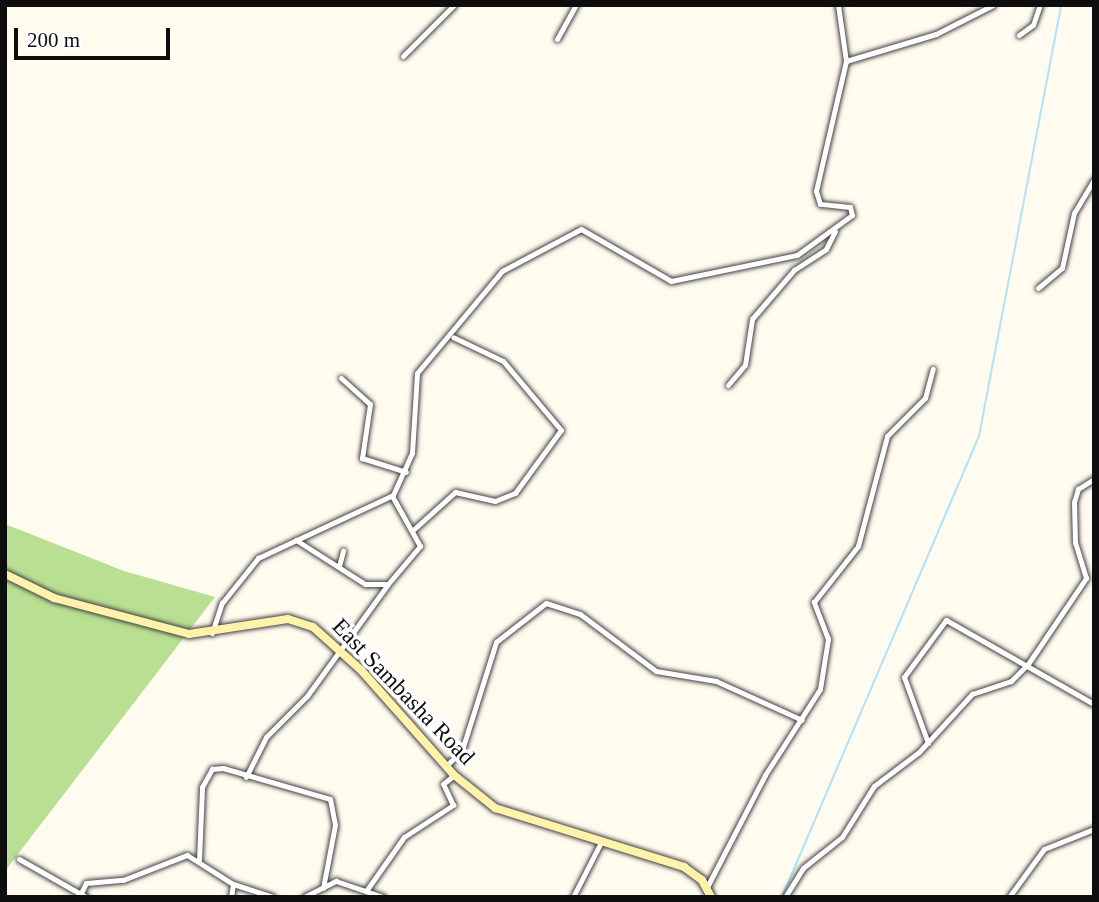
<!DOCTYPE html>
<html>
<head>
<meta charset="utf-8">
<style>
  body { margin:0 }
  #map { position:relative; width:1099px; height:902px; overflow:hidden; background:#fffbef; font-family:Georgia,serif }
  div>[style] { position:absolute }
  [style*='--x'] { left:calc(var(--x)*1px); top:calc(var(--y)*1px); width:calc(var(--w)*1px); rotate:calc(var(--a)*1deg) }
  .forest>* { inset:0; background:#b9df93 }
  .stream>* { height:2px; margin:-1px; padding:0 1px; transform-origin:1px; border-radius:1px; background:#afe2fb }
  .roads { filter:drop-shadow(0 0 2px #414141) drop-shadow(0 0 2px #414141) }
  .street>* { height:5px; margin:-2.5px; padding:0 2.5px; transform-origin:2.5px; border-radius:2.5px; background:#fff }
  .secondary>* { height:8px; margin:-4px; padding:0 4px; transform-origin:4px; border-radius:4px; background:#fff2aa }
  span { translate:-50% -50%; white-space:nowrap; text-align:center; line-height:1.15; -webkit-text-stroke:7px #fff; paint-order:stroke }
  .street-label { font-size:23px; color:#0e0e0e }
  .frame { position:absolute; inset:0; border:7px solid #0e0e0e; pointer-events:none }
  .scale { position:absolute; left:14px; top:28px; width:156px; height:32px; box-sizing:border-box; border:4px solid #0e0e0e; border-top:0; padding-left:9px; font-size:21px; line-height:24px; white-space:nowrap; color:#0e0e0e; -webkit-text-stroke:5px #fff; paint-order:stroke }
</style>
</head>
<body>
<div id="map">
  <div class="forest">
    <i style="clip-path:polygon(5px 524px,124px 571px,215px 597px,5px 871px)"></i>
  </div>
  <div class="stream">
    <i style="--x:782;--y:897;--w:501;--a:-66.86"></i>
    <i style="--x:979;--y:436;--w:439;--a:-79.2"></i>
  </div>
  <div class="roads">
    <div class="street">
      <i style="--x:1019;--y:35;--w:17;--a:-36"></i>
      <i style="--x:1033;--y:25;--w:21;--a:-71"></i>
      <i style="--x:557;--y:39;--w:39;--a:-61"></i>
      <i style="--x:403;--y:56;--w:72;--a:-45"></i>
      <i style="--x:846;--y:61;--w:94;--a:-16.7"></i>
      <i style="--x:936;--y:34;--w:64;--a:-27"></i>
      <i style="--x:1038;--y:288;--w:31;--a:-40"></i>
      <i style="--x:1062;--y:268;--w:56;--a:-77.7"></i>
      <i style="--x:1074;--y:213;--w:39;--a:-59"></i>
      <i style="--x:341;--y:378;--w:39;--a:42"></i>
      <i style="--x:370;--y:404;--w:55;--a:98.4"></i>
      <i style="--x:362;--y:458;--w:46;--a:17.7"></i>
      <i style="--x:728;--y:385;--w:26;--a:-50"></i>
      <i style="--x:745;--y:365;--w:47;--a:-81.3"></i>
      <i style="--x:752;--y:319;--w:65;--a:-49.4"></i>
      <i style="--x:794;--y:270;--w:38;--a:-33"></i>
      <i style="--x:826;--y:249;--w:20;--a:-63"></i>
      <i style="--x:413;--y:530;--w:57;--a:-42.1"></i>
      <i style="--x:455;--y:492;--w:41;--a:12.7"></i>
      <i style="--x:495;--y:501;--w:22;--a:-22"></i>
      <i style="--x:515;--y:493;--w:78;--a:-53.9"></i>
      <i style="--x:561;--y:430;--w:90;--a:-130"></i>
      <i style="--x:503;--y:361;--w:55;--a:-154.4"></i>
      <i style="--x:296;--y:540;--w:82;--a:32.5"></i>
      <i style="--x:365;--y:584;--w:23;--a:0"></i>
      <i style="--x:388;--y:584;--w:50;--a:-49.9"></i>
      <i style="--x:420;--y:546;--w:57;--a:-119.2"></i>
      <i style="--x:339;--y:566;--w:16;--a:-75"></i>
      <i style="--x:212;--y:633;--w:32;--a:-72"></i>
      <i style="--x:222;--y:603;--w:58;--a:-51.3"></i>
      <i style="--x:258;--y:558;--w:149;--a:-25"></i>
      <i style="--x:393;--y:495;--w:46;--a:-65.7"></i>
      <i style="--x:412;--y:453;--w:80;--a:-86.4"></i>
      <i style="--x:417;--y:373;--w:133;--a:-50.2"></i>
      <i style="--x:502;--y:271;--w:89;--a:-28"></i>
      <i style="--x:581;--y:229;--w:104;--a:30"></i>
      <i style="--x:671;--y:281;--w:129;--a:-11.7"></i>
      <i style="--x:797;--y:255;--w:68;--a:-36"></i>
      <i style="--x:852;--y:215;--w:8;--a:-104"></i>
      <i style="--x:850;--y:207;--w:30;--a:-174"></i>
      <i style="--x:820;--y:204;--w:14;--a:-107"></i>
      <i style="--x:816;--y:191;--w:133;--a:-77"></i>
      <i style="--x:846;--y:61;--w:57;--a:-98.1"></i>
      <i style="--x:928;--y:743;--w:70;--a:-110"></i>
      <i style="--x:904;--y:677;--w:71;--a:-53.6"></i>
      <i style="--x:946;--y:620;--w:170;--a:29.6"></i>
      <i style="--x:446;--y:766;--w:23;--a:-45"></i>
      <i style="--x:462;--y:750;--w:113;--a:-72.5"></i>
      <i style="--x:496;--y:642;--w:63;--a:-38"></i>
      <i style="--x:546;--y:603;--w:36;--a:18"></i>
      <i style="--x:580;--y:614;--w:95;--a:36.9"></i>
      <i style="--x:656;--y:671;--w:61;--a:9.5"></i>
      <i style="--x:716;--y:681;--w:94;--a:24.4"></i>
      <i style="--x:246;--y:777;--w:45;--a:-63.4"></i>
      <i style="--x:266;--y:737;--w:58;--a:-45"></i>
      <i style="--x:307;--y:696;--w:138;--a:-54.1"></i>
      <i style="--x:19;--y:859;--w:77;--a:29.6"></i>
      <i style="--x:199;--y:860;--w:73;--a:-87.6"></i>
      <i style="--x:202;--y:787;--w:21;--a:-61"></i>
      <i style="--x:212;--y:769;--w:11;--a:-5"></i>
      <i style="--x:223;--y:768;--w:111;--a:16.2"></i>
      <i style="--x:330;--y:799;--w:26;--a:79"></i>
      <i style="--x:335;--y:825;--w:64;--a:100.8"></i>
      <i style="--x:707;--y:887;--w:126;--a:-62.6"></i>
      <i style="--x:765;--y:775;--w:102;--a:-57.4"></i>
      <i style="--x:820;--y:689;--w:51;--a:-80.9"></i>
      <i style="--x:828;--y:639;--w:40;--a:-111"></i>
      <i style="--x:814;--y:602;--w:71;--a:-51.8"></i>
      <i style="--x:858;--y:546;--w:114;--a:-75.2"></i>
      <i style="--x:887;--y:436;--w:54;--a:-45"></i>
      <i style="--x:925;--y:398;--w:30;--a:-75"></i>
      <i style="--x:366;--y:891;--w:66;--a:-54.9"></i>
      <i style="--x:404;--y:837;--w:59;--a:-33.1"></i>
      <i style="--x:453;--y:805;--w:23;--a:-115"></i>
      <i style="--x:443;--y:784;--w:14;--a:-39"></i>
      <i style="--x:81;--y:893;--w:11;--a:-63"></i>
      <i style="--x:86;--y:883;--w:37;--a:-5"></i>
      <i style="--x:123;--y:880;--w:69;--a:-21.3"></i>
      <i style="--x:187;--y:855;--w:54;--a:32.2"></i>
      <i style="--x:233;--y:884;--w:42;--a:18"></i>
      <i style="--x:231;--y:897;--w:13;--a:-81"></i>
      <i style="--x:304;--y:897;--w:36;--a:-27"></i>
      <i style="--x:336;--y:881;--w:50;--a:18.8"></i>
      <i style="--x:573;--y:897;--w:62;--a:-63"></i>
      <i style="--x:785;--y:897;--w:34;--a:-58"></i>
      <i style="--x:803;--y:868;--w:50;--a:-38.5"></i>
      <i style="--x:842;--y:837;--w:60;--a:-57.9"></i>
      <i style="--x:874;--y:786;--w:56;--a:-37.1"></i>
      <i style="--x:919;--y:752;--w:79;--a:-47.6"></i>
      <i style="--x:972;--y:694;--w:41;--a:-18.4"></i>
      <i style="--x:1011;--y:681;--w:24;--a:-45"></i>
      <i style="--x:1028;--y:664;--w:104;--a:-56"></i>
      <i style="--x:1086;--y:578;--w:37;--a:-107"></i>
      <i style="--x:1075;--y:543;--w:41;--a:-91.4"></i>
      <i style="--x:1074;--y:502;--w:14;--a:-73"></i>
      <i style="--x:1078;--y:489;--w:19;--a:-32"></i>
      <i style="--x:1009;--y:897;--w:59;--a:-53.9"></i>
      <i style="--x:1044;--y:849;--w:54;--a:-21.8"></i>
    </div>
    <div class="secondary">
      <i style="--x:5;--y:574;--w:55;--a:26.1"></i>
      <i style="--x:54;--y:598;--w:140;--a:14.9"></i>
      <i style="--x:189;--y:634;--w:100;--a:-8.6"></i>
      <i style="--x:288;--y:619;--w:26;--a:18"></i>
      <i style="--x:313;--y:627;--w:64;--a:41.9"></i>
      <i style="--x:361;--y:670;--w:140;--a:48.5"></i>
      <i style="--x:454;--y:775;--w:53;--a:38.8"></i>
      <i style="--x:495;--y:808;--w:198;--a:17.3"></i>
      <i style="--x:684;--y:867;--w:22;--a:36"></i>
      <i style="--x:702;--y:880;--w:19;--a:62"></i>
    </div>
  </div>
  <div class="street-label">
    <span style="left:403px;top:692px;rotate:46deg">East Sambasha Road</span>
  </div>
  <div class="frame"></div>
  <div class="scale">200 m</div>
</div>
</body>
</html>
